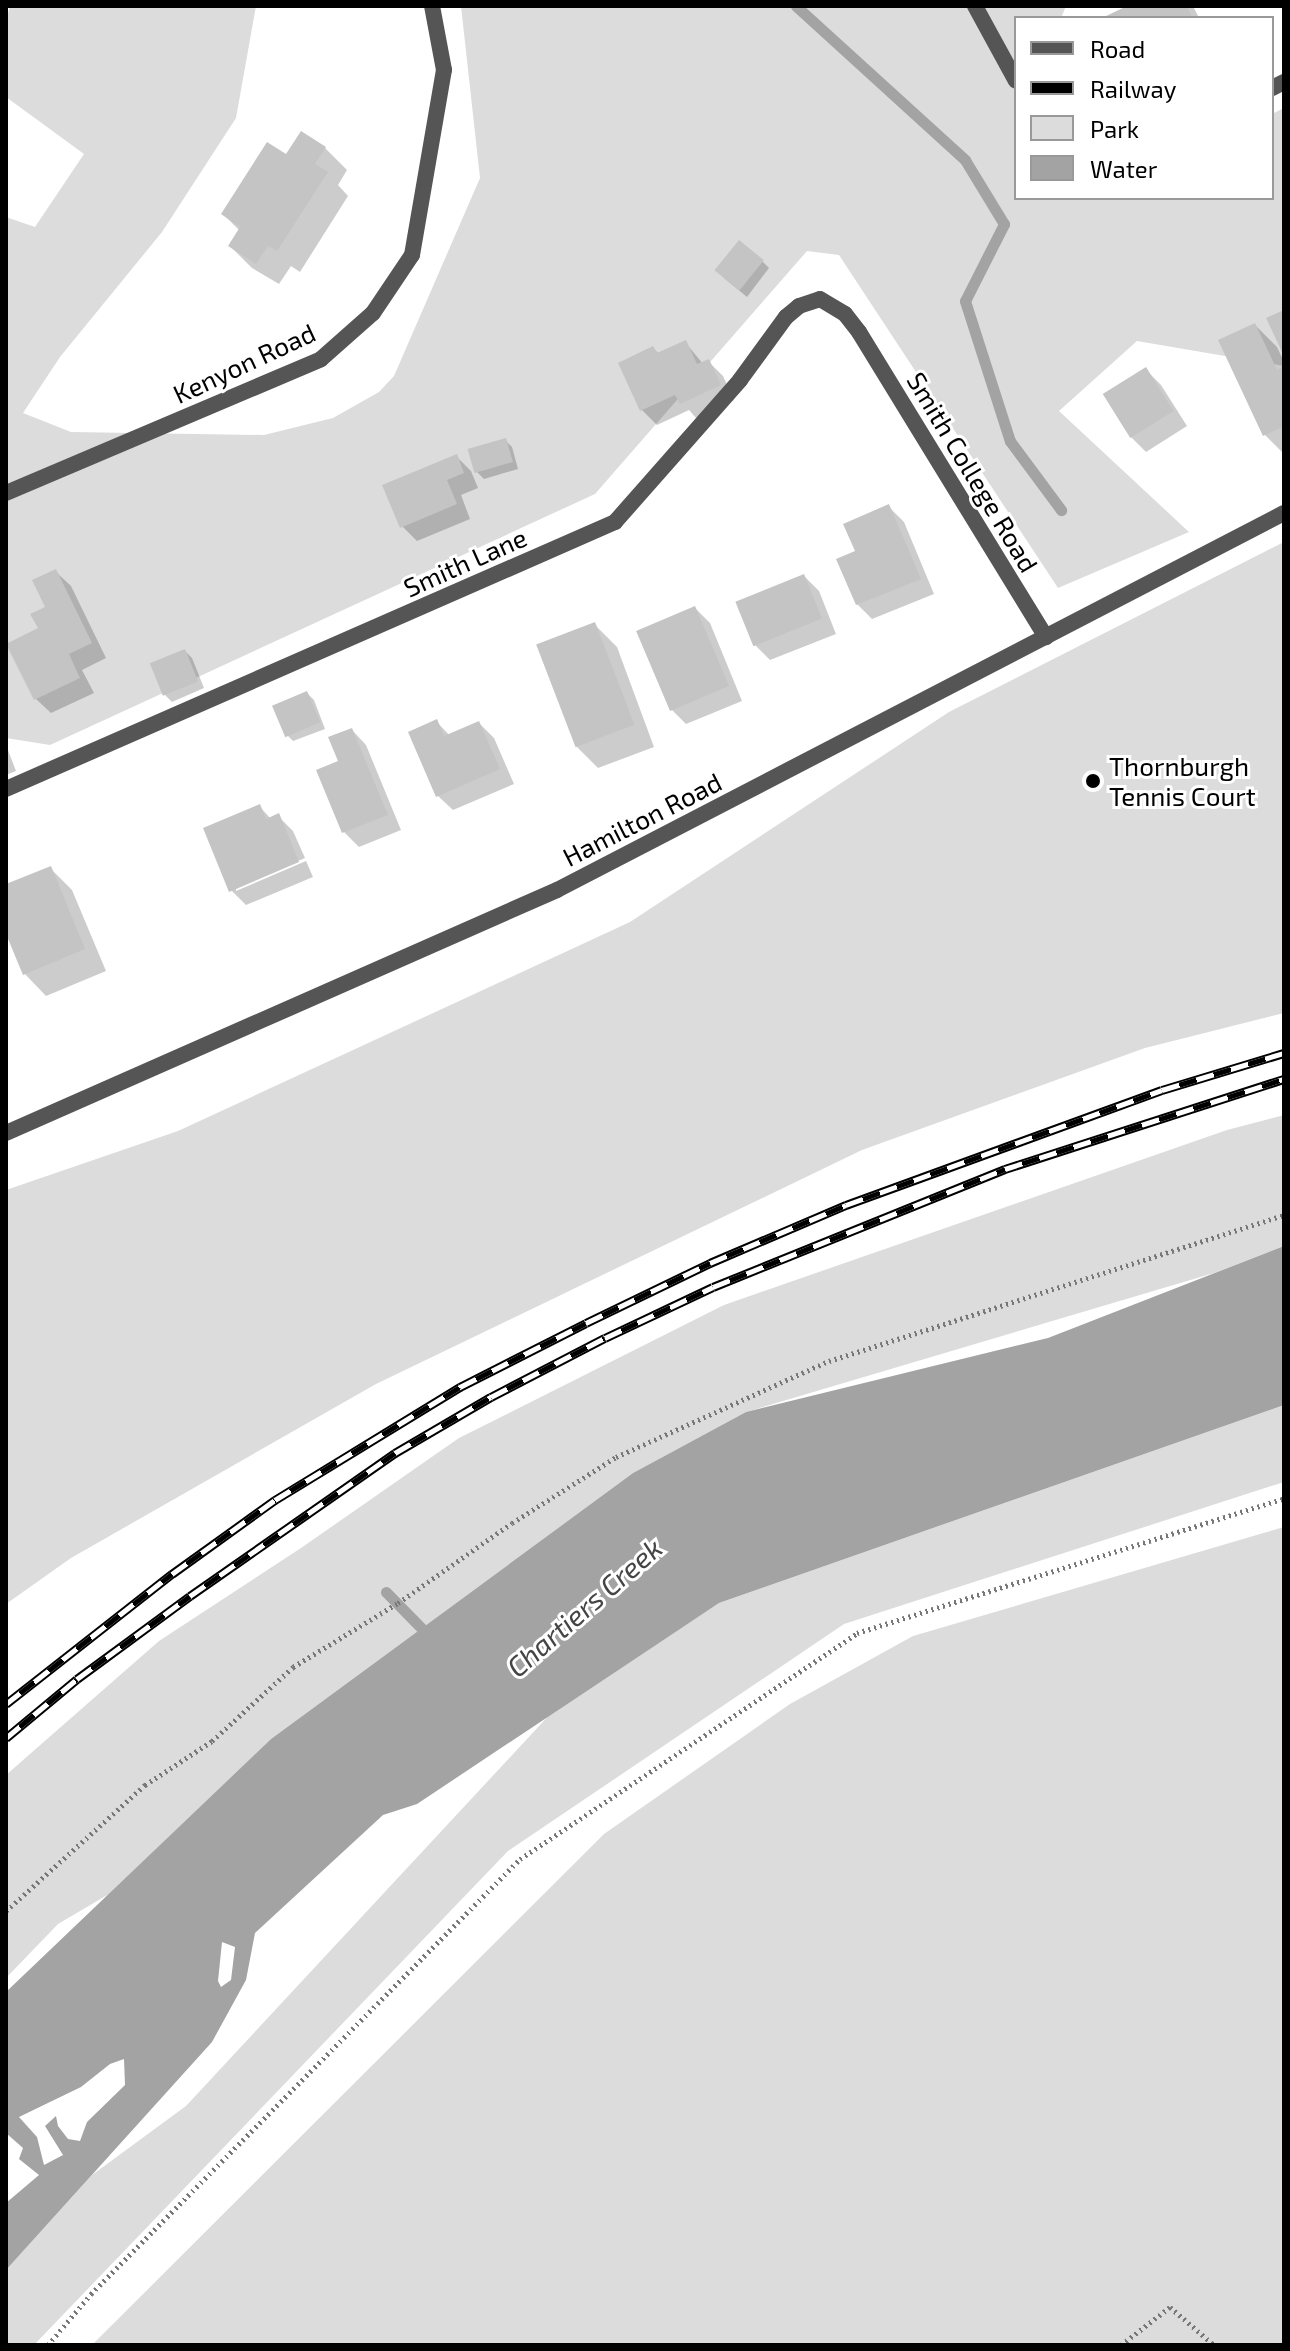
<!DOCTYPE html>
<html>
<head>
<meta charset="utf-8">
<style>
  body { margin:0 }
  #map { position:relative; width:1290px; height:2351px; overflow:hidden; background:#fff; font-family:"Exo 2",sans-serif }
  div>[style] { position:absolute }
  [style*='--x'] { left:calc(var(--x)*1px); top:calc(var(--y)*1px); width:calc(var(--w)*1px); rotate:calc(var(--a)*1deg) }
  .green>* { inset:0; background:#dcdcdc }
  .water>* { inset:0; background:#a3a3a3 }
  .shadow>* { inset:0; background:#0003 }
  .stream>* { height:11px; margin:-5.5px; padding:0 5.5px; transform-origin:5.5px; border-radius:5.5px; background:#a3a3a3 }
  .building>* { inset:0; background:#c4c4c4; transform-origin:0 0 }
  .path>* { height:5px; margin-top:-2.5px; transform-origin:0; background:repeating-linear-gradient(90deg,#777 0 2px,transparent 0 6px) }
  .minor>* { height:16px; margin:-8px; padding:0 8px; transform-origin:8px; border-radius:8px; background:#555 }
  .rail>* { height:9px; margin-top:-4.5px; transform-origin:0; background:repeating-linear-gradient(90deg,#fff 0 18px,#000 0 36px); box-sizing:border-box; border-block:2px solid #000 }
  .dots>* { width:22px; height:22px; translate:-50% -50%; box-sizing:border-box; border:4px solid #fff; border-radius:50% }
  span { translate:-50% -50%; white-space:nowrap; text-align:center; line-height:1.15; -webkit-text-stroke:6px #fff; paint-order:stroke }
  .street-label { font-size:26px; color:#000 }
  .poi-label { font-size:26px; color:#000 }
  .left { translate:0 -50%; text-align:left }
  .water-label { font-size:28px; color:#444; font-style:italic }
  .frame { position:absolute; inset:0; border:8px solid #000; pointer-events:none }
  .legend { position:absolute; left:1014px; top:16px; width:260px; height:184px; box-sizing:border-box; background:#fff; border:2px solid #999; margin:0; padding:10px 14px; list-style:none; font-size:24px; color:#000 }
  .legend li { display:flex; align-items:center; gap:16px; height:40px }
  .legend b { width:40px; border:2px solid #999 }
</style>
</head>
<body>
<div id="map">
  <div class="green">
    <i style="clip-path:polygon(10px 6px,256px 6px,236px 118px,162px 232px,60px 357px,23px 413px,71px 432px,264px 435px,333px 418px,379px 392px,394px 376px,480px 178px,461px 6px,1066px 6px,1061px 18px,1016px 18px,1016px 198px,1272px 198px,1272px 114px,1284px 108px,1284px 366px,1137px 341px,1059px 411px,1189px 532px,1058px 588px,839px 255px,807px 251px,595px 494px,50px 745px,6px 738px,6px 217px,35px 227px,84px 154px,6px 97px,6px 21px)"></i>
    <i style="clip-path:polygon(1284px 542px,1284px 1013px,1145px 1048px,862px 1150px,376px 1384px,71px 1558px,6px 1604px,6px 1190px,178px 1131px,630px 922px,949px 712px)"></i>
    <i style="clip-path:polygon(1284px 1115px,1284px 1246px,1214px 1273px,746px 1412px,633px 1473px,271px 1739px,109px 1894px,58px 1924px,6px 1978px,6px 1775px,159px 1641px,301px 1548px,459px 1438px,724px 1305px,1227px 1130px)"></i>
    <i style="clip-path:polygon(1284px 1405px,1284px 1482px,844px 1624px,508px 1851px,34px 2345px,6px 2345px,6px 2270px,92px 2175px,186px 2106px,553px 1711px,719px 1603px)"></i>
    <i style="clip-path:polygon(1284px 1527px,1284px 2345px,92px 2345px,604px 1834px,790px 1704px,913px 1636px)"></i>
  </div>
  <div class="water">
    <i style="clip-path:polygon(evenodd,1284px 1246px,1284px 1405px,719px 1603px,417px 1804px,383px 1815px,255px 1933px,246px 1980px,212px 2042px,6px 2270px,6px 2203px,39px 2175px,19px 2159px,23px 2148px,6px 2133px,6px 1992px,271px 1739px,633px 1473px,746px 1412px,1048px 1338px,1284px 1246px,222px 1942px,235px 1947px,231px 1980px,221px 1987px,218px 1981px,222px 1942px,1284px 1246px,124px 2059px,125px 2085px,87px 2122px,80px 2141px,68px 2139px,58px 2126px,56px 2116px,45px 2126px,63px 2155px,44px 2165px,37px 2137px,19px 2117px,81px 2087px,110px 2064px,124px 2059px)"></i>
  </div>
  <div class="shadow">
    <i style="clip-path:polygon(1132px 6px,1193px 6px,1199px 18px,1106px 18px)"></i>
    <i style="clip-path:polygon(325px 148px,347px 170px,338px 185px,348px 196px,300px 272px,291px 266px,279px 284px,252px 268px,230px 246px,240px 231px,223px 214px,287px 157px)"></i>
    <i style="clip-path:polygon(762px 261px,769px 268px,747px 297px,724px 278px)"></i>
    <i style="clip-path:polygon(1255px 325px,1277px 347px,1284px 362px,1284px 454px,1265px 435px)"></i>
    <i style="clip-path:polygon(685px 342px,703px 364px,708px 361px,723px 376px,734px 400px,696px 418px,689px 410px,657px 425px,642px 410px,653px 348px,659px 354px)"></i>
    <i style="clip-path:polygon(1146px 370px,1161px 385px,1187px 426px,1146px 452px,1131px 437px)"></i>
    <i style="clip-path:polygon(505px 440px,512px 447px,518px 469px,484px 479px,477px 472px)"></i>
    <i style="clip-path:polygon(456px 456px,471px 471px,478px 488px,461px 495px,470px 519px,417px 541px,402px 526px)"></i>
    <i style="clip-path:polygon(889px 507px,904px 522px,934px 594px,872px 619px,857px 604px,857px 553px)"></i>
    <i style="clip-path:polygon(56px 572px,71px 586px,106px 658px,82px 670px,94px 693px,51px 713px,36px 699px)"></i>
    <i style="clip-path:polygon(804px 576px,819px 591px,836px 634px,770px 660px,755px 645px)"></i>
    <i style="clip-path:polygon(695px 608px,710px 623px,742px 701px,686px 724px,671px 709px)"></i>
    <i style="clip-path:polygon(595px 625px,617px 647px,654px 747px,598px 768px,576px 746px)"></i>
    <i style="clip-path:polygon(185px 651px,192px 658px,204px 688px,172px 702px,165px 695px)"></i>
    <i style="clip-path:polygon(307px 693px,314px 700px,325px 729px,293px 741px,286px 734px)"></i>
    <i style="clip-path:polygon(437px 722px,450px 736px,479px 723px,494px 738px,514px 784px,453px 810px,438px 796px)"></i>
    <i style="clip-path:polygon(352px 730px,366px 745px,401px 830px,359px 847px,344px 832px,319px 771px,340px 763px)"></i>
    <i style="clip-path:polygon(6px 745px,16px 771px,6px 775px)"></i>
    <i style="clip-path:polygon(260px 807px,271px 819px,278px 816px,293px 831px,305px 858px,236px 887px,236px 891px,306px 861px,313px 877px,246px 905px,231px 890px)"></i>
    <i style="clip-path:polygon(50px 868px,72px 890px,106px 971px,46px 996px,24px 973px,6px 929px,6px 886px)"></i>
  </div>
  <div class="stream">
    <i style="--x:796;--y:6;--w:229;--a:42.3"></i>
    <i style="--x:965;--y:160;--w:75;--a:58.6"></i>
    <i style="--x:1004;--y:224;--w:86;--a:116.9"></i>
    <i style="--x:965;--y:301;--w:147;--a:72.2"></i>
    <i style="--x:1010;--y:441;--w:86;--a:53.5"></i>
    <i style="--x:386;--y:1592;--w:63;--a:45.6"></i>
  </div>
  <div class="building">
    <i style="clip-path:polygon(1127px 6px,1187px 6px,1192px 18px,1102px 18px)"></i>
    <i style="clip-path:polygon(301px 131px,326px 147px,315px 164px,328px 172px,277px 251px,268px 246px,256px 264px,228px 246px,240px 227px,221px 214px,267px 142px,286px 154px)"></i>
    <i style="left:739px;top:240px;width:32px;height:39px;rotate:39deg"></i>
    <i style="clip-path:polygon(1284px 310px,1284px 356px,1266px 318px)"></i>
    <i style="clip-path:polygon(1255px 323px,1277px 370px,1284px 366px,1284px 426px,1263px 436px,1218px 340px)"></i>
    <i style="clip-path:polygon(686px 340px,697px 364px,709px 359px,721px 385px,680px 404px,675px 395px,640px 411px,618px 363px,653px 346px,657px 353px)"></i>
    <i style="left:1146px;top:367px;width:52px;height:51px;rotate:58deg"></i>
    <i style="left:506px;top:438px;width:25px;height:40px;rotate:74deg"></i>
    <i style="clip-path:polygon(457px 454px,464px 473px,447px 480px,457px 504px,400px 528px,382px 485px)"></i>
    <i style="clip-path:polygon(889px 504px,921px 579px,856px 605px,836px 559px,855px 551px,843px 524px)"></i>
    <i style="clip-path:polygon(56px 569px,92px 643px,69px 654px,80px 678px,34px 700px,6px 644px,38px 628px,30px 614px,45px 607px,32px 580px)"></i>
    <i style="left:804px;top:574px;width:48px;height:74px;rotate:68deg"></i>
    <i style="left:695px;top:606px;width:87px;height:64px;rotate:67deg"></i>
    <i style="left:595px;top:622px;width:110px;height:63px;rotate:69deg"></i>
    <i style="left:185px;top:649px;width:35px;height:38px;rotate:68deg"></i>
    <i style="left:307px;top:691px;width:34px;height:38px;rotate:67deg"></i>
    <i style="clip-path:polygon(437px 719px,444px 736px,479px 721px,500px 769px,436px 797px,408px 732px)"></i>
    <i style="clip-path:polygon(352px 728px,388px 815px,342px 833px,316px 770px,338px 761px,328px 737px)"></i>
    <i style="clip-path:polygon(260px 804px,266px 819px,279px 813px,299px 862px,229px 892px,203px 828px)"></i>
    <i style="clip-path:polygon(51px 866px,85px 949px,23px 975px,6px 934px,6px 884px)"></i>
  </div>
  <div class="path">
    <i style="--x:6;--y:1911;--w:188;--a:-42.2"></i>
    <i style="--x:145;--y:1785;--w:80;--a:-33.3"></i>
    <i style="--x:212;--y:1741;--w:110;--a:-42.4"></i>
    <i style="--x:293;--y:1667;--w:123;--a:-31.4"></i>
    <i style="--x:398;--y:1603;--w:139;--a:-35.1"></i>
    <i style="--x:512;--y:1523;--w:123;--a:-32.4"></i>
    <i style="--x:616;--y:1457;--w:234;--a:-24.3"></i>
    <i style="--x:829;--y:1361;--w:478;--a:-17.8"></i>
    <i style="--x:48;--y:2345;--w:67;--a:-49.9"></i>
    <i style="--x:91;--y:2294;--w:611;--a:-45.4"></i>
    <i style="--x:520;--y:1859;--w:406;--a:-33.8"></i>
    <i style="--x:857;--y:1633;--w:448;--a:-17.5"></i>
    <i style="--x:1121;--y:2345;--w:62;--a:-37.8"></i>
    <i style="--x:1170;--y:2307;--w:58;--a:40.8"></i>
  </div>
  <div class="minor">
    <i style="--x:975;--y:6;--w:85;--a:61.3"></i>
    <i style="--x:1272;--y:88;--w:13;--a:-27"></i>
    <i style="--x:6;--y:493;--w:342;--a:-23"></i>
    <i style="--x:321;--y:359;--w:69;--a:-41.5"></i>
    <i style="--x:373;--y:313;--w:70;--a:-56.1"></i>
    <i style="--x:412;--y:255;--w:188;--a:-80.2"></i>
    <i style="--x:444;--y:70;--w:65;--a:-100.6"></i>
    <i style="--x:6;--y:789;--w:665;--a:-23.67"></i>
    <i style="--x:615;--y:522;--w:189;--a:-48.6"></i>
    <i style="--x:740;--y:380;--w:78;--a:-53.9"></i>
    <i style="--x:786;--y:317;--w:17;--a:-40"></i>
    <i style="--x:799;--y:306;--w:22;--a:-18"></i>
    <i style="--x:820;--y:299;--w:29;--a:31"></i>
    <i style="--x:845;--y:314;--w:23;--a:52"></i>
    <i style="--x:859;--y:332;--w:358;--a:58.5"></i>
    <i style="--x:6;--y:1133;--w:602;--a:-23.8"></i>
    <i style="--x:557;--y:890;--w:819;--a:-27.41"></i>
  </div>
  <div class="rail">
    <i style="--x:6;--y:1704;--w:211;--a:-38.1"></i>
    <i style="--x:172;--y:1574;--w:127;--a:-35.7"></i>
    <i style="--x:275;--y:1500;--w:217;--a:-31.4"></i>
    <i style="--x:460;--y:1387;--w:141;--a:-26.9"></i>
    <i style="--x:586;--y:1323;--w:138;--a:-25.8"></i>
    <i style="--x:710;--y:1263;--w:148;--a:-23.1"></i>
    <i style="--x:846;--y:1205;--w:336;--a:-20"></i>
    <i style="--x:1162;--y:1090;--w:127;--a:-16.9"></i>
    <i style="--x:6;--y:1738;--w:92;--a:-39.7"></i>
    <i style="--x:77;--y:1679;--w:140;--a:-36.3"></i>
    <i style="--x:190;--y:1596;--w:250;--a:-34.9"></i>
    <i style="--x:395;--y:1453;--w:111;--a:-30.3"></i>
    <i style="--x:491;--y:1397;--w:128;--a:-27.4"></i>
    <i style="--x:605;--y:1338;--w:119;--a:-25.3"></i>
    <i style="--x:713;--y:1287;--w:315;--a:-22"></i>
    <i style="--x:1005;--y:1169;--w:293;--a:-17.9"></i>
  </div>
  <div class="dots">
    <i style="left:1093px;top:781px;background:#000"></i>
  </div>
  <div class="street-label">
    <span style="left:244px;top:363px;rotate:-25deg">Kenyon Road</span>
    <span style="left:973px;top:472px;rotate:59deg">Smith College Road</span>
    <span style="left:465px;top:562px;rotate:-24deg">Smith Lane</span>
    <span style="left:642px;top:819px;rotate:-27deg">Hamilton Road</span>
  </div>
  <div class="poi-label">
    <span class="left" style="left:1109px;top:781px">Thornburgh<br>Tennis Court</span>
  </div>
  <div class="water-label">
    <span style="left:584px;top:1607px;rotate:-41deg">Chartiers Creek</span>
  </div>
  <div class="frame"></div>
  <ul class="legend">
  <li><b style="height:10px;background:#555"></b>Road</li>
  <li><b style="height:10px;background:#000"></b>Railway</li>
  <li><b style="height:22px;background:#dcdcdc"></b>Park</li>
  <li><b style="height:22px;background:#a3a3a3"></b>Water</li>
  </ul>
</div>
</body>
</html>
